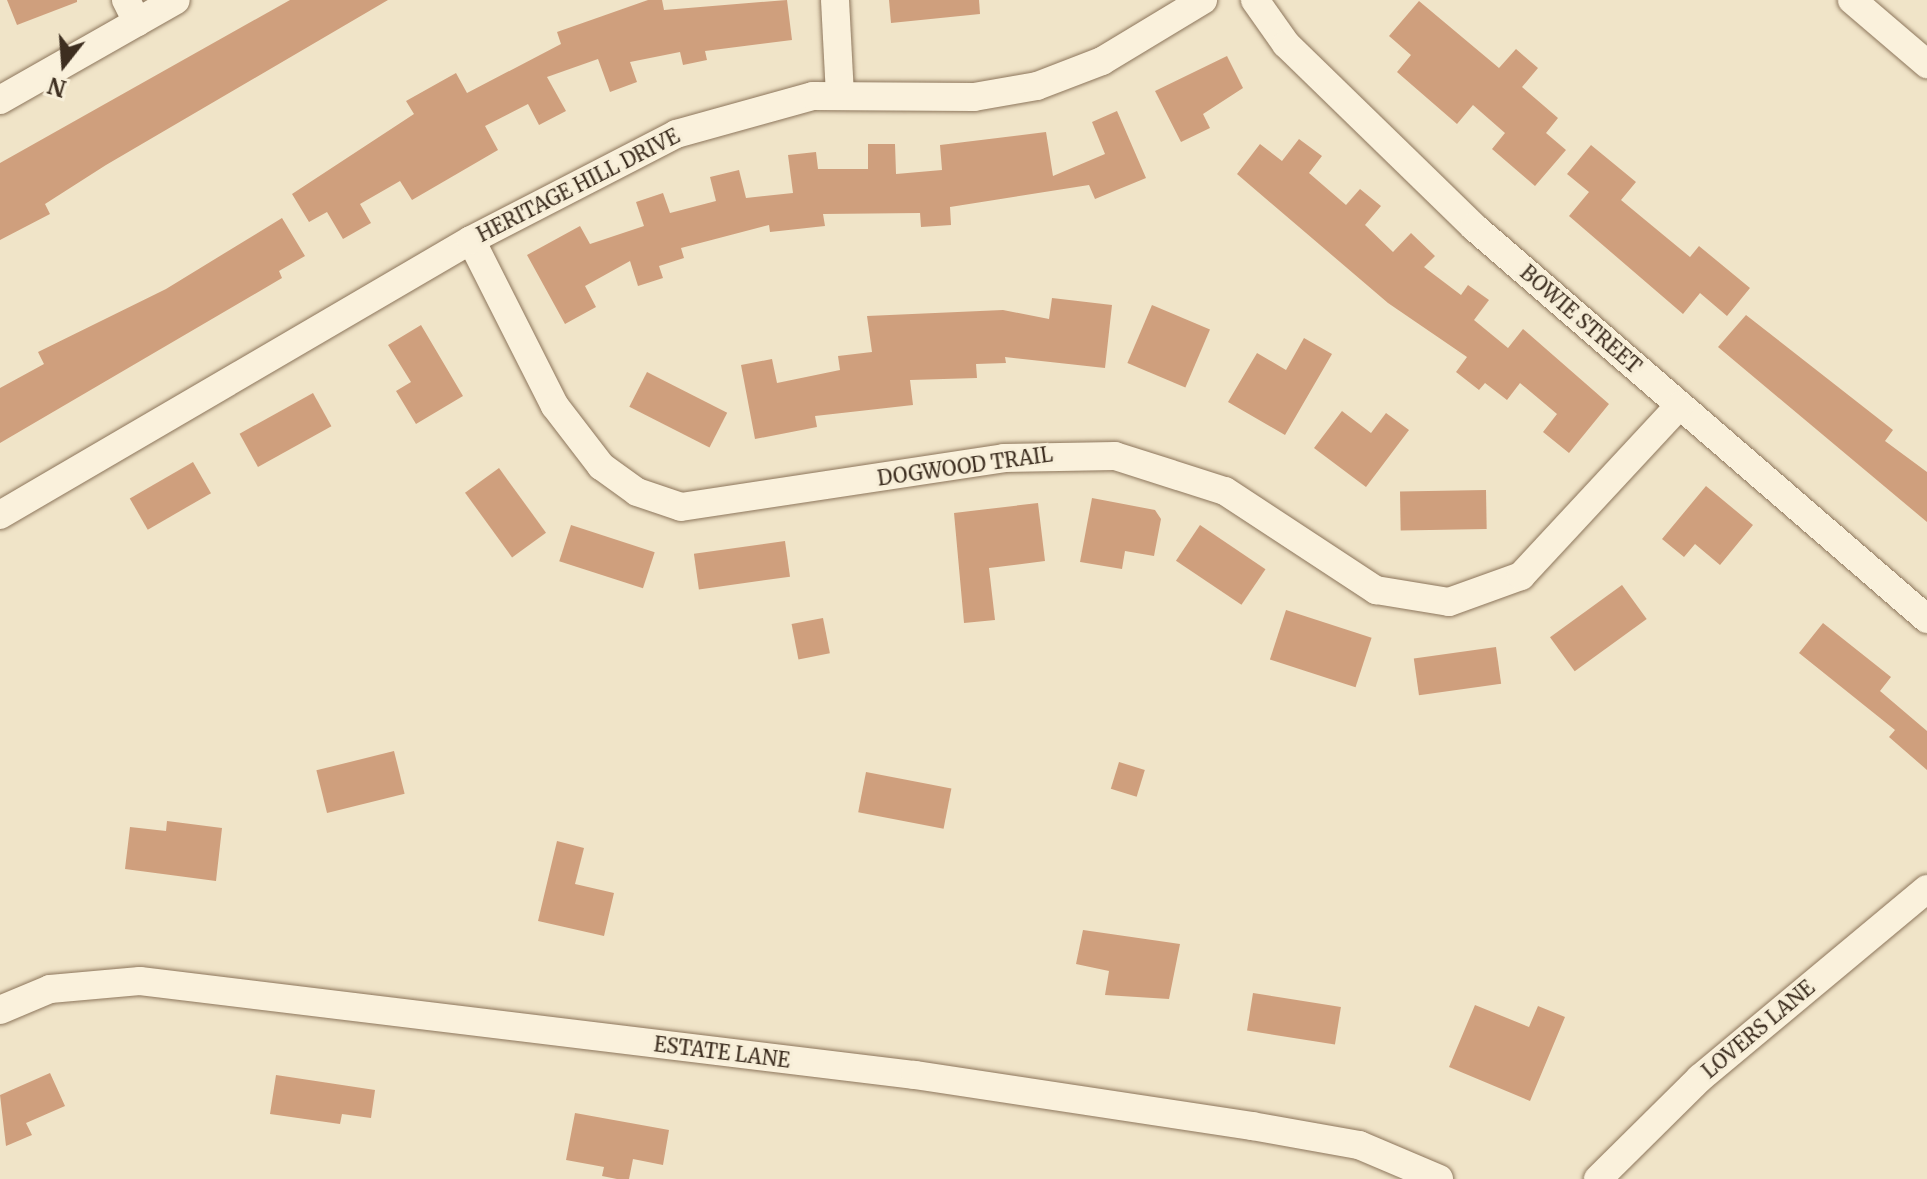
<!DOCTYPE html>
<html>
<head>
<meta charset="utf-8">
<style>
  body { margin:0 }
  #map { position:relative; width:1927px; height:1179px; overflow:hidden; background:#f0e4c8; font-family:Merriweather,serif }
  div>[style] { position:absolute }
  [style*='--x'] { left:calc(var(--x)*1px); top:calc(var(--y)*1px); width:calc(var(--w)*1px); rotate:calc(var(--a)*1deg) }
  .building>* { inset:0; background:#cf9f7d; transform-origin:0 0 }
  .roads { filter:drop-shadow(0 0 2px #8d765c) drop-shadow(0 0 2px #8d765c) }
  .minor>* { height:28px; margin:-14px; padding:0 14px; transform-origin:14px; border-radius:14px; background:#faf1dc }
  span { translate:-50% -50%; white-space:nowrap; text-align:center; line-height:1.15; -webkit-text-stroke:6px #f7eed8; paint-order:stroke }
  .street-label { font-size:20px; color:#3d2e20 }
  .north { position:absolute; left:24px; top:24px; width:80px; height:80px; -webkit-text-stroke:6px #f7eed8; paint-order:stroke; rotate:197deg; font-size:22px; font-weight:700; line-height:32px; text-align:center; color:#3d2e20 }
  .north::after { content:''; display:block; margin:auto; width:28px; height:36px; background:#3d2e20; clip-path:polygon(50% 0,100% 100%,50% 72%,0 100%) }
</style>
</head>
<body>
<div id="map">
  <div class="building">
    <i style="clip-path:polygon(7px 0,77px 0,77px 2px,17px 25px)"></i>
    <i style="clip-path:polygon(290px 0,388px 0,106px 165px,45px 204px,50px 214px,0 240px,0 163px)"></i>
    <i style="clip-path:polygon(648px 0,662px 0,664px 10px,787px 0,792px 40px,705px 51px,707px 60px,683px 65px,680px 52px,630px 62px,637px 82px,610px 92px,598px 59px,547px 77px,566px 111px,539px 125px,528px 104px,485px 126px,498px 150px,412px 200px,400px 181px,360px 204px,371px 223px,343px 239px,327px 212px,309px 222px,292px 194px,414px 114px,406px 101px,456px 73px,467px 93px,561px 44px,557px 32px)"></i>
    <i style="clip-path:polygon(889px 0,979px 0,980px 14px,891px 23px)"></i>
    <i style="clip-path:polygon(1419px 1px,1499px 68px,1516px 49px,1538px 68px,1522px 87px,1558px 118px,1546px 133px,1566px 150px,1535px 186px,1492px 149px,1505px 133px,1473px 105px,1457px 124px,1397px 72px,1411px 55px,1389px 36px)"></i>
    <i style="clip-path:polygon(1227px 56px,1243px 88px,1203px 114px,1210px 128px,1181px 142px,1155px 91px)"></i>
    <i style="clip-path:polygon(1117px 111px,1146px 178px,1095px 199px,1089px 185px,950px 207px,951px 225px,921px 227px,920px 213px,823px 214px,825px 226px,770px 232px,769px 225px,681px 248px,684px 258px,659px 266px,663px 278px,638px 286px,630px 261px,585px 286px,596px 307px,565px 324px,527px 255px,580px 226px,590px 244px,644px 226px,636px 202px,663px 193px,670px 213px,716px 201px,710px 177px,739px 170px,746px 198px,793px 193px,788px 155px,816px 152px,818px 169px,868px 169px,868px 144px,895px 144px,896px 174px,942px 170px,940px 145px,1046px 132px,1053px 176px,1105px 154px,1092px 122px)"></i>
    <i style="clip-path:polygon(1299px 139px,1322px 156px,1309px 173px,1346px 205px,1360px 189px,1381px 206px,1365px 225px,1393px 252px,1411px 233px,1435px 256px,1424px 267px,1461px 295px,1468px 285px,1489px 300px,1474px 320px,1508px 348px,1523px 329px,1609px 404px,1569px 453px,1543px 432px,1557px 414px,1520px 383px,1507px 400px,1485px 383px,1479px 390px,1456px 372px,1467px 357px,1388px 303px,1237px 174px,1260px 144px,1282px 161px)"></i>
    <i style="clip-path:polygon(1591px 145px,1636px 182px,1621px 200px,1690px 257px,1699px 246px,1750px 288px,1727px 316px,1700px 293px,1683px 314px,1569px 216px,1589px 192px,1567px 174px)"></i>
    <i style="clip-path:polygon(282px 218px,305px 256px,279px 271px,282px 278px,0 443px,0 388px,44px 364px,38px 352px,166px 289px)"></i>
    <i style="clip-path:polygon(1052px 298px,1112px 305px,1105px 368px,1005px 357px,1006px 363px,976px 364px,977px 378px,910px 380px,913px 405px,815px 416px,817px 427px,755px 439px,741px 365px,772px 359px,777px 383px,840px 370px,838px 356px,872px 352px,867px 316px,1003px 310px,1049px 319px)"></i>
    <i style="left:1152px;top:305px;width:63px;height:63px;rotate:23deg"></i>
    <i style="clip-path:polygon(1746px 315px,1893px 430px,1885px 441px,1927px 472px,1927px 522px,1718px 347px)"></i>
    <i style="clip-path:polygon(421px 325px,463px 396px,416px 424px,396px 391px,411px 382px,388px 345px)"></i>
    <i style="clip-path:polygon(1304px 338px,1332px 354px,1285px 435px,1228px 402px,1257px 353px,1286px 370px)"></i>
    <i style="left:647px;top:372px;width:90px;height:39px;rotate:27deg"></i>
    <i style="left:313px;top:393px;width:38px;height:84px;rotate:61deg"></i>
    <i style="clip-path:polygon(1342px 411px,1371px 433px,1386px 413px,1409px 430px,1366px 487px,1314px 448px)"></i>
    <i style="left:193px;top:462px;width:36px;height:73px;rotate:60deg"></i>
    <i style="left:499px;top:468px;width:80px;height:42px;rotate:54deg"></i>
    <i style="clip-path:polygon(1706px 486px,1753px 525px,1720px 565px,1695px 544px,1684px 557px,1662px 539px)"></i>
    <i style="left:1486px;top:490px;width:39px;height:86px;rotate:89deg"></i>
    <i style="clip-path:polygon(1092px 498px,1155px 510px,1161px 519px,1154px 556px,1125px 551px,1122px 569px,1080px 562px)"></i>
    <i style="clip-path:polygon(1038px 503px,1045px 561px,989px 568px,995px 620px,964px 623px,954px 513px)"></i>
    <i style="left:571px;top:525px;width:88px;height:38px;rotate:18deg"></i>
    <i style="left:1200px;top:525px;width:79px;height:43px;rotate:34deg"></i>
    <i style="left:785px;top:541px;width:36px;height:92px;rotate:82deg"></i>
    <i style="left:1622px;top:585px;width:42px;height:89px;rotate:54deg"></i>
    <i style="left:1286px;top:610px;width:90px;height:52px;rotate:18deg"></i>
    <i style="left:823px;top:618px;width:36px;height:32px;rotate:79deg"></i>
    <i style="clip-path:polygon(1823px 623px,1891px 677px,1880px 691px,1927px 731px,1927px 770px,1889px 737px,1895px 730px,1799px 653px)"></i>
    <i style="left:1496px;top:647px;width:37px;height:83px;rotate:82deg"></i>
    <i style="left:394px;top:751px;width:44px;height:80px;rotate:76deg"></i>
    <i style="left:1119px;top:762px;width:27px;height:28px;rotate:17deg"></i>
    <i style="left:866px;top:772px;width:87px;height:41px;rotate:11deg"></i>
    <i style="clip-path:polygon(167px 821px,222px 828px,216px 881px,125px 869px,130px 827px,166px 831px)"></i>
    <i style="clip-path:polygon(557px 841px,584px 848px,575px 884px,614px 893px,604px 936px,538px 921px)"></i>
    <i style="clip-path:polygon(1083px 930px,1180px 944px,1169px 999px,1105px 995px,1109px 971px,1076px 964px)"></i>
    <i style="left:1253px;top:993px;width:89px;height:38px;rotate:9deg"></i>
    <i style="clip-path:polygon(1475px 1005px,1529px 1027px,1538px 1006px,1565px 1017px,1530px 1101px,1449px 1067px)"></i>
    <i style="clip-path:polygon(50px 1073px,65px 1106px,26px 1123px,32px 1135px,6px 1146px,0 1095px)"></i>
    <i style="clip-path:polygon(276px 1075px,375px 1090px,371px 1118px,342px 1114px,340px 1124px,270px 1114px)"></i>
    <i style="clip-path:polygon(575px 1113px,669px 1130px,663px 1165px,633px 1159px,629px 1179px,617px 1179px,602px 1176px,604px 1167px,566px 1160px)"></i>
  </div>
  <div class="roads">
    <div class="minor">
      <i style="--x:126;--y:0;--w:25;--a:63"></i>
      <i style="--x:835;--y:0;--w:95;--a:87"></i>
      <i style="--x:1255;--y:0;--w:54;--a:54.8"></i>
      <i style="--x:1286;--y:44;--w:262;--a:44.2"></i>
      <i style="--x:1474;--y:227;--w:599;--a:40.87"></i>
      <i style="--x:1852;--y:0;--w:99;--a:40.5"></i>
      <i style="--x:0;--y:100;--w:202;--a:-29.6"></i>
      <i style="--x:471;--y:240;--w:186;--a:63.2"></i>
      <i style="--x:555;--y:406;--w:76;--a:52.5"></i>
      <i style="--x:601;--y:466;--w:44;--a:35.8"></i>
      <i style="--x:637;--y:492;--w:46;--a:18.8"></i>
      <i style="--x:681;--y:507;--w:327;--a:-8.6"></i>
      <i style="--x:1004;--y:458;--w:111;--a:-1"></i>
      <i style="--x:1115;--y:456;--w:115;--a:17.7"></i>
      <i style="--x:1225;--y:491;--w:181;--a:33.3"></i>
      <i style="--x:1376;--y:590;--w:74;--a:9.3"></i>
      <i style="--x:1449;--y:602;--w:77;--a:-19.9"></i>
      <i style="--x:1521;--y:576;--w:233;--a:-47.1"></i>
      <i style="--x:0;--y:515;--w:545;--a:-30.28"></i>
      <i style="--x:471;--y:240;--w:231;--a:-27.3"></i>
      <i style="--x:676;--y:134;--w:142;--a:-15.5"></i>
      <i style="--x:813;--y:96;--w:161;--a:0.4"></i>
      <i style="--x:974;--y:97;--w:64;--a:-9.9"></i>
      <i style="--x:1037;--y:86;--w:70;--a:-21"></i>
      <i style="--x:1102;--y:61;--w:118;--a:-31.1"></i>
      <i style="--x:0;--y:1010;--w:54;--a:-22.8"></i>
      <i style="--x:50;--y:989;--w:90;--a:-5.1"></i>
      <i style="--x:140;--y:981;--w:781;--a:6.92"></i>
      <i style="--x:915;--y:1075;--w:341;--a:8.6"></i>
      <i style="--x:1252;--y:1126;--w:109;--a:10.1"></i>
      <i style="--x:1359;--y:1145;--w:87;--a:23"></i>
      <i style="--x:1598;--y:1179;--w:144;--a:-44.7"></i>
      <i style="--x:1700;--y:1078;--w:295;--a:-39.8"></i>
    </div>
  </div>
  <div class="street-label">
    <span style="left:578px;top:185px;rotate:-27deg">HERITAGE HILL DRIVE</span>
    <span style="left:1581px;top:319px;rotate:41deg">BOWIE STREET</span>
    <span style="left:965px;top:466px;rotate:-8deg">DOGWOOD TRAIL</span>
    <span style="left:1758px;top:1029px;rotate:-40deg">LOVERS LANE</span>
    <span style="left:722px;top:1052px;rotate:7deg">ESTATE LANE</span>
  </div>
  <div class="north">N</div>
</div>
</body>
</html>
